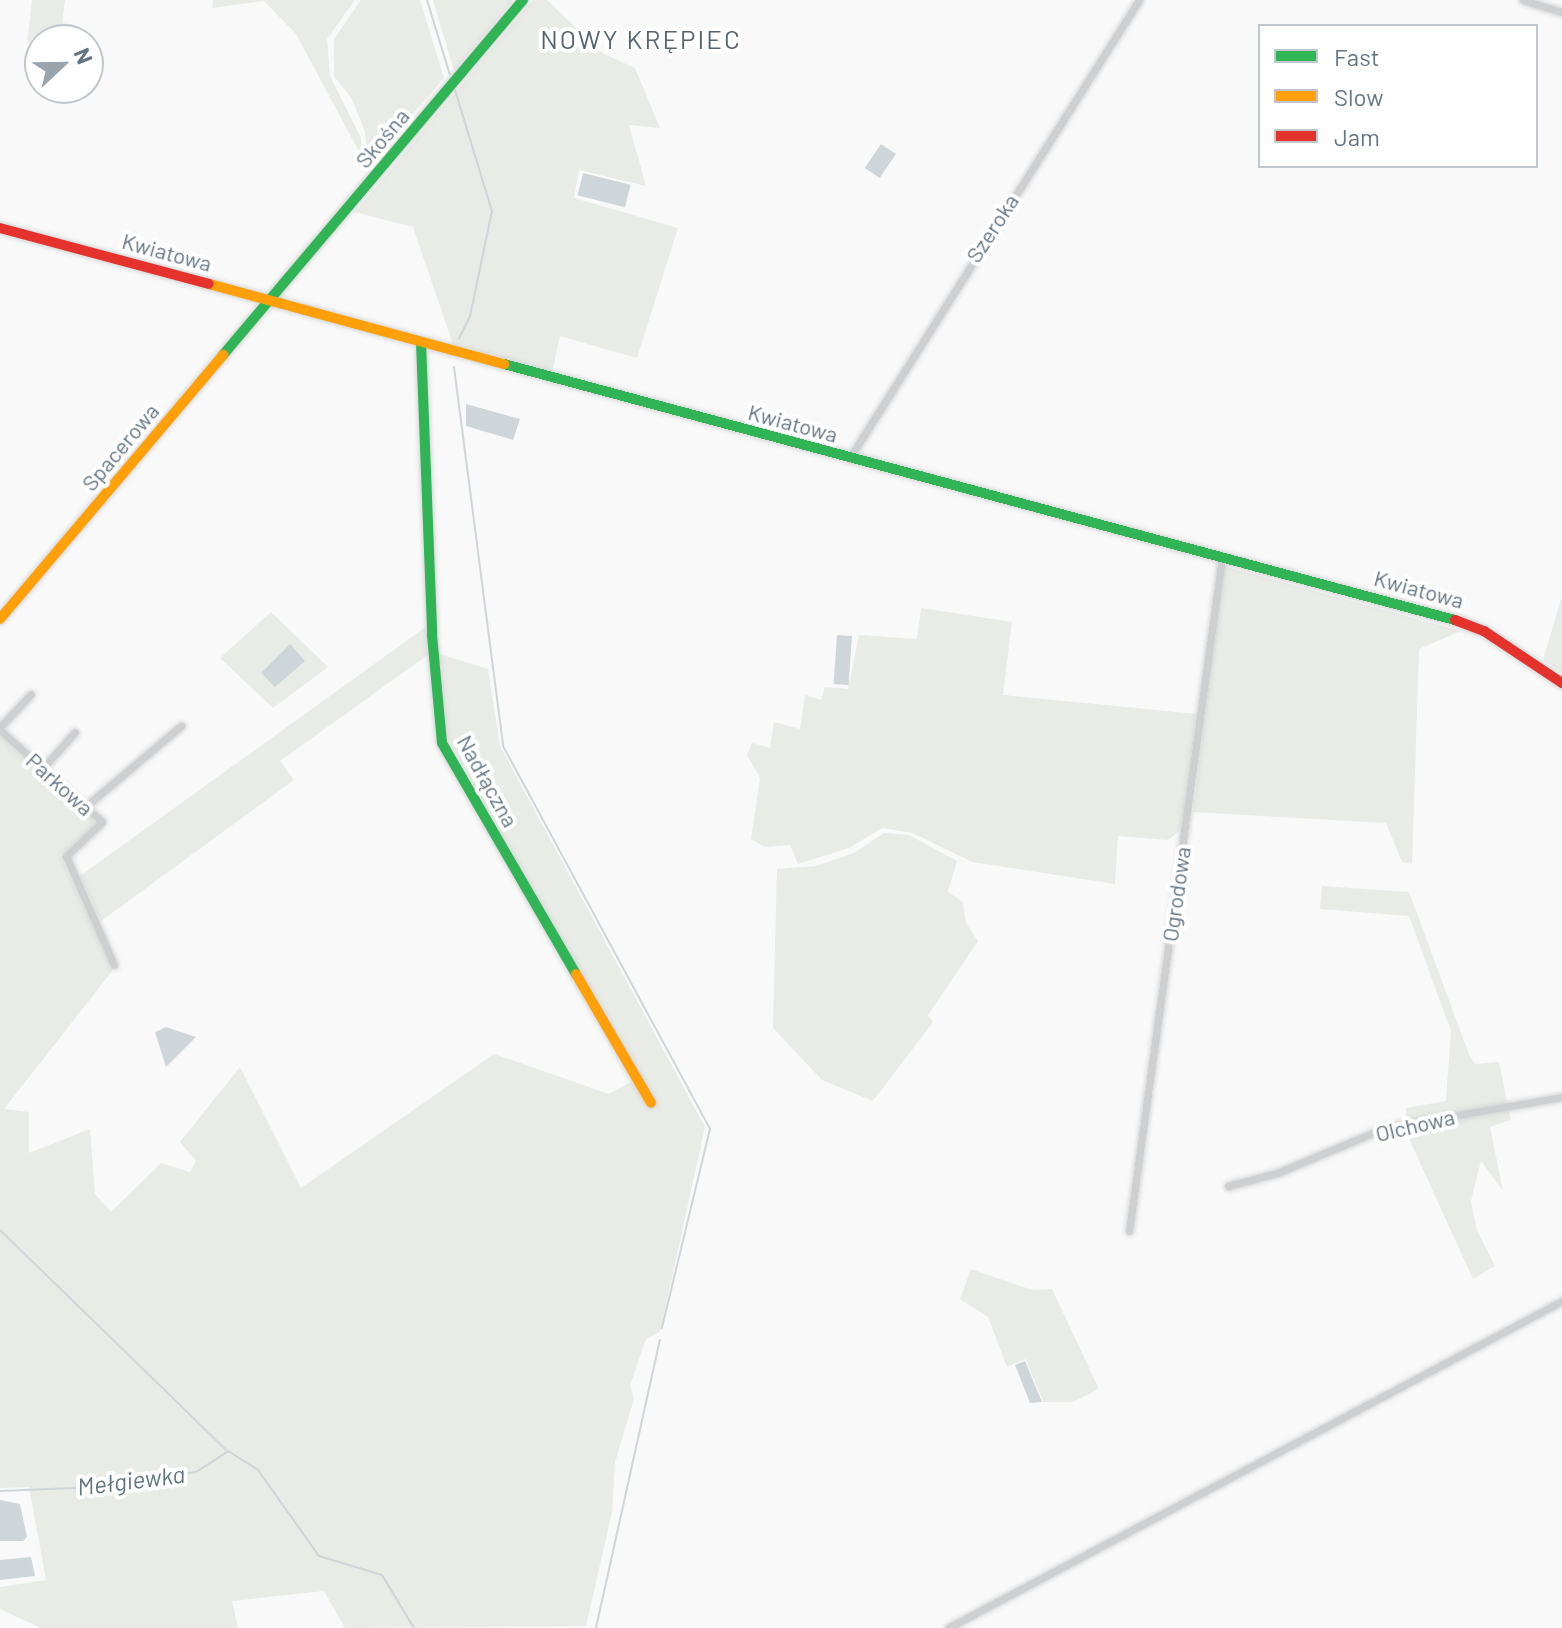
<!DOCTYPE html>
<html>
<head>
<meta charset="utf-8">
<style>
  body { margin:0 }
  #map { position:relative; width:1562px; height:1628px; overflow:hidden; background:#f9f9f9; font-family:Barlow,sans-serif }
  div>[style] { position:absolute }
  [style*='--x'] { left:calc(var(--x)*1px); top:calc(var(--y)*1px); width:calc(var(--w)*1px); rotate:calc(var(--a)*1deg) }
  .green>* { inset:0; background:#e8ebe6 }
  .water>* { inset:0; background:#ced6d9; transform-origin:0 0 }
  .stream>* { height:2px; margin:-1px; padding:0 1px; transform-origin:1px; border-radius:1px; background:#ced6d9 }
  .roads { filter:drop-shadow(0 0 2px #d5d6d7) drop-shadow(0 0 2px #d5d6d7) }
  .street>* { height:7px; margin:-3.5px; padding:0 3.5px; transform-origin:3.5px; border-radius:3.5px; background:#cecfd0 }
  .fast>* { height:10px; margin:-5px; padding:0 5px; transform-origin:5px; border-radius:5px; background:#30b455 }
  .slow>* { height:10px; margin:-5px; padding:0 5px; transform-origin:5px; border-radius:5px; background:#ff9f0a }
  .jam>* { height:10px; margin:-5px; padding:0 5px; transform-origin:5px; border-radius:5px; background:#e5322d }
  span { translate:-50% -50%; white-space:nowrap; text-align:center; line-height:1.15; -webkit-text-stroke:8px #fff; paint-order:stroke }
  .street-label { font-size:22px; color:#657683 }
  .water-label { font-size:24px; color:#60757c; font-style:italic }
  .quarter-label { font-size:26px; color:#57646e; letter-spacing:2px }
  .legend { position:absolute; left:1258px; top:24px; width:280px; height:144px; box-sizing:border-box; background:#fff; border:2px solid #c1c8cd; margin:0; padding:10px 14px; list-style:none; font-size:24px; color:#657683 }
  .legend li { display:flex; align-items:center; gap:16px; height:40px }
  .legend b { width:40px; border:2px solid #c1c8cd }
  .north { position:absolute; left:24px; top:24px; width:80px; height:80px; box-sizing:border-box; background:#fff; border:2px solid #c1c8cd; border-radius:50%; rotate:68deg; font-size:22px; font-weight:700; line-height:32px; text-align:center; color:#657683 }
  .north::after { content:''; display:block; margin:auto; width:28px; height:36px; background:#99a4ac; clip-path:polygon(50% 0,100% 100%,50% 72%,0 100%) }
</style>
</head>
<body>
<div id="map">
  <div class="green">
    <i style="clip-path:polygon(32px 0,65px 0,60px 40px,27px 43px)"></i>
    <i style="clip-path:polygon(213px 0,355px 0,327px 39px,330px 76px,361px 138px,363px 159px,296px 34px,264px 1px,212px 8px)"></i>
    <i style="clip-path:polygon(361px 0,420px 0,444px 78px,368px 165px,365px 132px,352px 99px,334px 76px,334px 39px)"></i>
    <i style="clip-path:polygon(433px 0,513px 0,454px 71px)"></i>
    <i style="clip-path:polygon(533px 0,547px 0,602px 53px,635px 68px,660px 128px,629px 125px,646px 186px,579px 170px,574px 198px,678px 228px,637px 358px,560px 336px,552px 372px,453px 344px,413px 227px,355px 212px)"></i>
    <i style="clip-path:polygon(1223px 566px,1461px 631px,1419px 649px,1412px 864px,1402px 862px,1386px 823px,1193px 812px)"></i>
    <i style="clip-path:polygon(1562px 596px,1562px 673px,1543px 660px)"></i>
    <i style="clip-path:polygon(921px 608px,1012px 622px,1003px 695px,1197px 714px,1182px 829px,1168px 840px,1118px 836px,1115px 884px,972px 862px,913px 833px,882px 828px,849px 848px,798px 864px,790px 845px,765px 847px,751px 839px,760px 778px,747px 755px,752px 743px,770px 748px,774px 722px,800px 729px,805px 695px,821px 700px,825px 687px,848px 689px,859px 635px,917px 639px)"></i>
    <i style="clip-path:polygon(271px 612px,328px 667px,273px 708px,220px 658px)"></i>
    <i style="clip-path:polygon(427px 626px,429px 654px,280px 761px,294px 780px,101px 921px,80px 876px)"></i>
    <i style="clip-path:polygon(437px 653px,488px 669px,500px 746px,705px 1127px,660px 1332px,646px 1339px,630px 1385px,634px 1399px,615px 1462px,612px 1512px,586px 1626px,345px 1628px,324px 1591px,232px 1601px,238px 1628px,41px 1628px,0 1609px,0 1587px,46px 1580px,29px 1487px,0 1488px,0 736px,97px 823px,60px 856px,113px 970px,4px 1109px,29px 1112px,29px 1153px,90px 1129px,95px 1194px,111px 1212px,161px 1163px,190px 1172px,196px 1161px,180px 1142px,240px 1067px,301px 1188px,494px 1054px,609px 1094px,638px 1078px,444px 731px)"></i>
    <i style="clip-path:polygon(884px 833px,909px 835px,957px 861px,948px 892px,963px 902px,966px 923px,978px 941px,928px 1015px,933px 1022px,873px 1101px,822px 1080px,773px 1028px,777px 869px,816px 866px,854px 853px)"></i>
    <i style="clip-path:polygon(1322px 886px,1409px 892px,1470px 1057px,1475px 1064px,1499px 1062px,1511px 1120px,1490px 1127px,1503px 1191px,1481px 1161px,1471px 1201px,1477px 1231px,1495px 1266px,1473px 1279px,1406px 1132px,1406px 1108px,1446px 1101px,1451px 1031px,1409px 916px,1320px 909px)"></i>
    <i style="clip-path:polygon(971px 1269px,1032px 1290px,1052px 1289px,1099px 1389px,1073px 1402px,1043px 1402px,1026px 1359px,1007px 1367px,988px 1317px,960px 1299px)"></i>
  </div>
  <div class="water">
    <i style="left:881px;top:144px;width:18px;height:29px;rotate:34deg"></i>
    <i style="left:583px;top:173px;width:49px;height:23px;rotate:14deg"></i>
    <i style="clip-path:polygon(466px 404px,520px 419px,513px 440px,466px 426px)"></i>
    <i style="left:837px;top:635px;width:15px;height:49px;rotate:4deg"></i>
    <i style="clip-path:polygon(290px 644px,305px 661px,275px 687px,261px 673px)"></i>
    <i style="clip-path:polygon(166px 1027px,196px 1037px,166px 1067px,155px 1032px)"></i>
    <i style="clip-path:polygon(1025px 1361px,1042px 1402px,1030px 1403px,1015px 1365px)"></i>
    <i style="clip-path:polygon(0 1500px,20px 1504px,27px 1537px,23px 1541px,0 1541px)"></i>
    <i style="clip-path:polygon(31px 1557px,35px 1576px,0 1580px,0 1560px)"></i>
  </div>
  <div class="stream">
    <i style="--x:427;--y:0;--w:78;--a:73"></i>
    <i style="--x:455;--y:90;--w:127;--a:73"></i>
    <i style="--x:492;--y:211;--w:107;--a:101.8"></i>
    <i style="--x:470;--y:316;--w:25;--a:116"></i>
    <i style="--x:454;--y:367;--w:382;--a:82.6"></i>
    <i style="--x:503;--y:746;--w:435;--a:61.6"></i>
    <i style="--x:710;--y:1129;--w:205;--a:103.6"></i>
    <i style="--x:0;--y:1230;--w:315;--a:44.2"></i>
    <i style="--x:0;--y:1491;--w:123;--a:-2.3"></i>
    <i style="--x:123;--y:1486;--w:74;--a:-10.9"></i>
    <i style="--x:196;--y:1472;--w:38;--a:-33"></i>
    <i style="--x:228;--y:1451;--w:36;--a:32"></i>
    <i style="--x:258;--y:1470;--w:105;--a:54.7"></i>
    <i style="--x:319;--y:1556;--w:66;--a:16.8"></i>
    <i style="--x:382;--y:1575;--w:62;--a:58.9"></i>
    <i style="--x:596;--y:1628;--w:295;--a:-77.5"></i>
  </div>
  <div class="roads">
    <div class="street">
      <i style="--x:1523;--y:0;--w:41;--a:17.1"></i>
      <i style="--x:849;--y:459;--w:543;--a:-57.71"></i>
      <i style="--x:0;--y:727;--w:45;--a:-46.8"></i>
      <i style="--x:0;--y:730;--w:137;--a:42"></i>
      <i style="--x:102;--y:822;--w:50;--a:136.6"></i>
      <i style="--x:66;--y:856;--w:119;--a:66.2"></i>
      <i style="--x:43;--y:768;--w:48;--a:-48.4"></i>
      <i style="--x:85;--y:807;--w:126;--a:-40.2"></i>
      <i style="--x:1228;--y:1186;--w:51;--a:-14.9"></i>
      <i style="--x:1277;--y:1173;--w:119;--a:-22.7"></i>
      <i style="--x:1387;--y:1127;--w:178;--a:-9.7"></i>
      <i style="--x:1129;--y:1231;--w:680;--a:-82.14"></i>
      <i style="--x:948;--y:1628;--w:696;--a:-28.04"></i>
    </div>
    <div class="fast">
      <i style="--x:421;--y:342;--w:293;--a:87.8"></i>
      <i style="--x:432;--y:635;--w:108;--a:84.7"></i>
      <i style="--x:442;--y:743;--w:267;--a:59.9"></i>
      <i style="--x:223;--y:355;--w:465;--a:-49.8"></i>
      <i style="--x:504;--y:364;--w:985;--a:15.07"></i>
    </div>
    <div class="slow">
      <i style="--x:209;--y:284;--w:306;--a:15.2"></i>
      <i style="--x:0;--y:619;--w:346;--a:-49.8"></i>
      <i style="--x:576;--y:974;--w:149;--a:59.8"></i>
    </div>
    <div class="jam">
      <i style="--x:0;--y:228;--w:216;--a:15"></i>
      <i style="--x:1455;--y:620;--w:31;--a:21"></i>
      <i style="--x:1484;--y:631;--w:94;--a:33.7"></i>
    </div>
  </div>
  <div class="street-label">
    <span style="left:382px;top:138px;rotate:-50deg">Skośna</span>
    <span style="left:992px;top:228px;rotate:-57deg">Szeroka</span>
    <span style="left:167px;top:252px;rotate:15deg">Kwiatowa</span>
    <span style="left:793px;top:423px;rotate:15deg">Kwiatowa</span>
    <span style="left:120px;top:447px;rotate:-50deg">Spacerowa</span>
    <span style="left:1419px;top:589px;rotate:15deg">Kwiatowa</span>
    <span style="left:488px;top:781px;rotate:61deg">Nadłączna</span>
    <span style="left:60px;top:784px;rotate:42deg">Parkowa</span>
    <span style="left:1176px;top:894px;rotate:-82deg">Ogrodowa</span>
    <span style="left:1415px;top:1125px;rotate:-13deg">Olchowa</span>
  </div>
  <div class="water-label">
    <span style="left:131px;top:1480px;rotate:-7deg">Mełgiewka</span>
  </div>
  <div class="quarter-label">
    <span style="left:641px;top:39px">NOWY KRĘPIEC</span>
  </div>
  <ul class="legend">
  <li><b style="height:10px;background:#30b455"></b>Fast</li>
  <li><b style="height:10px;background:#ff9f0a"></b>Slow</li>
  <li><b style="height:10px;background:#e5322d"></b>Jam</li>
  </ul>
  <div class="north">N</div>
</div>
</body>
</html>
